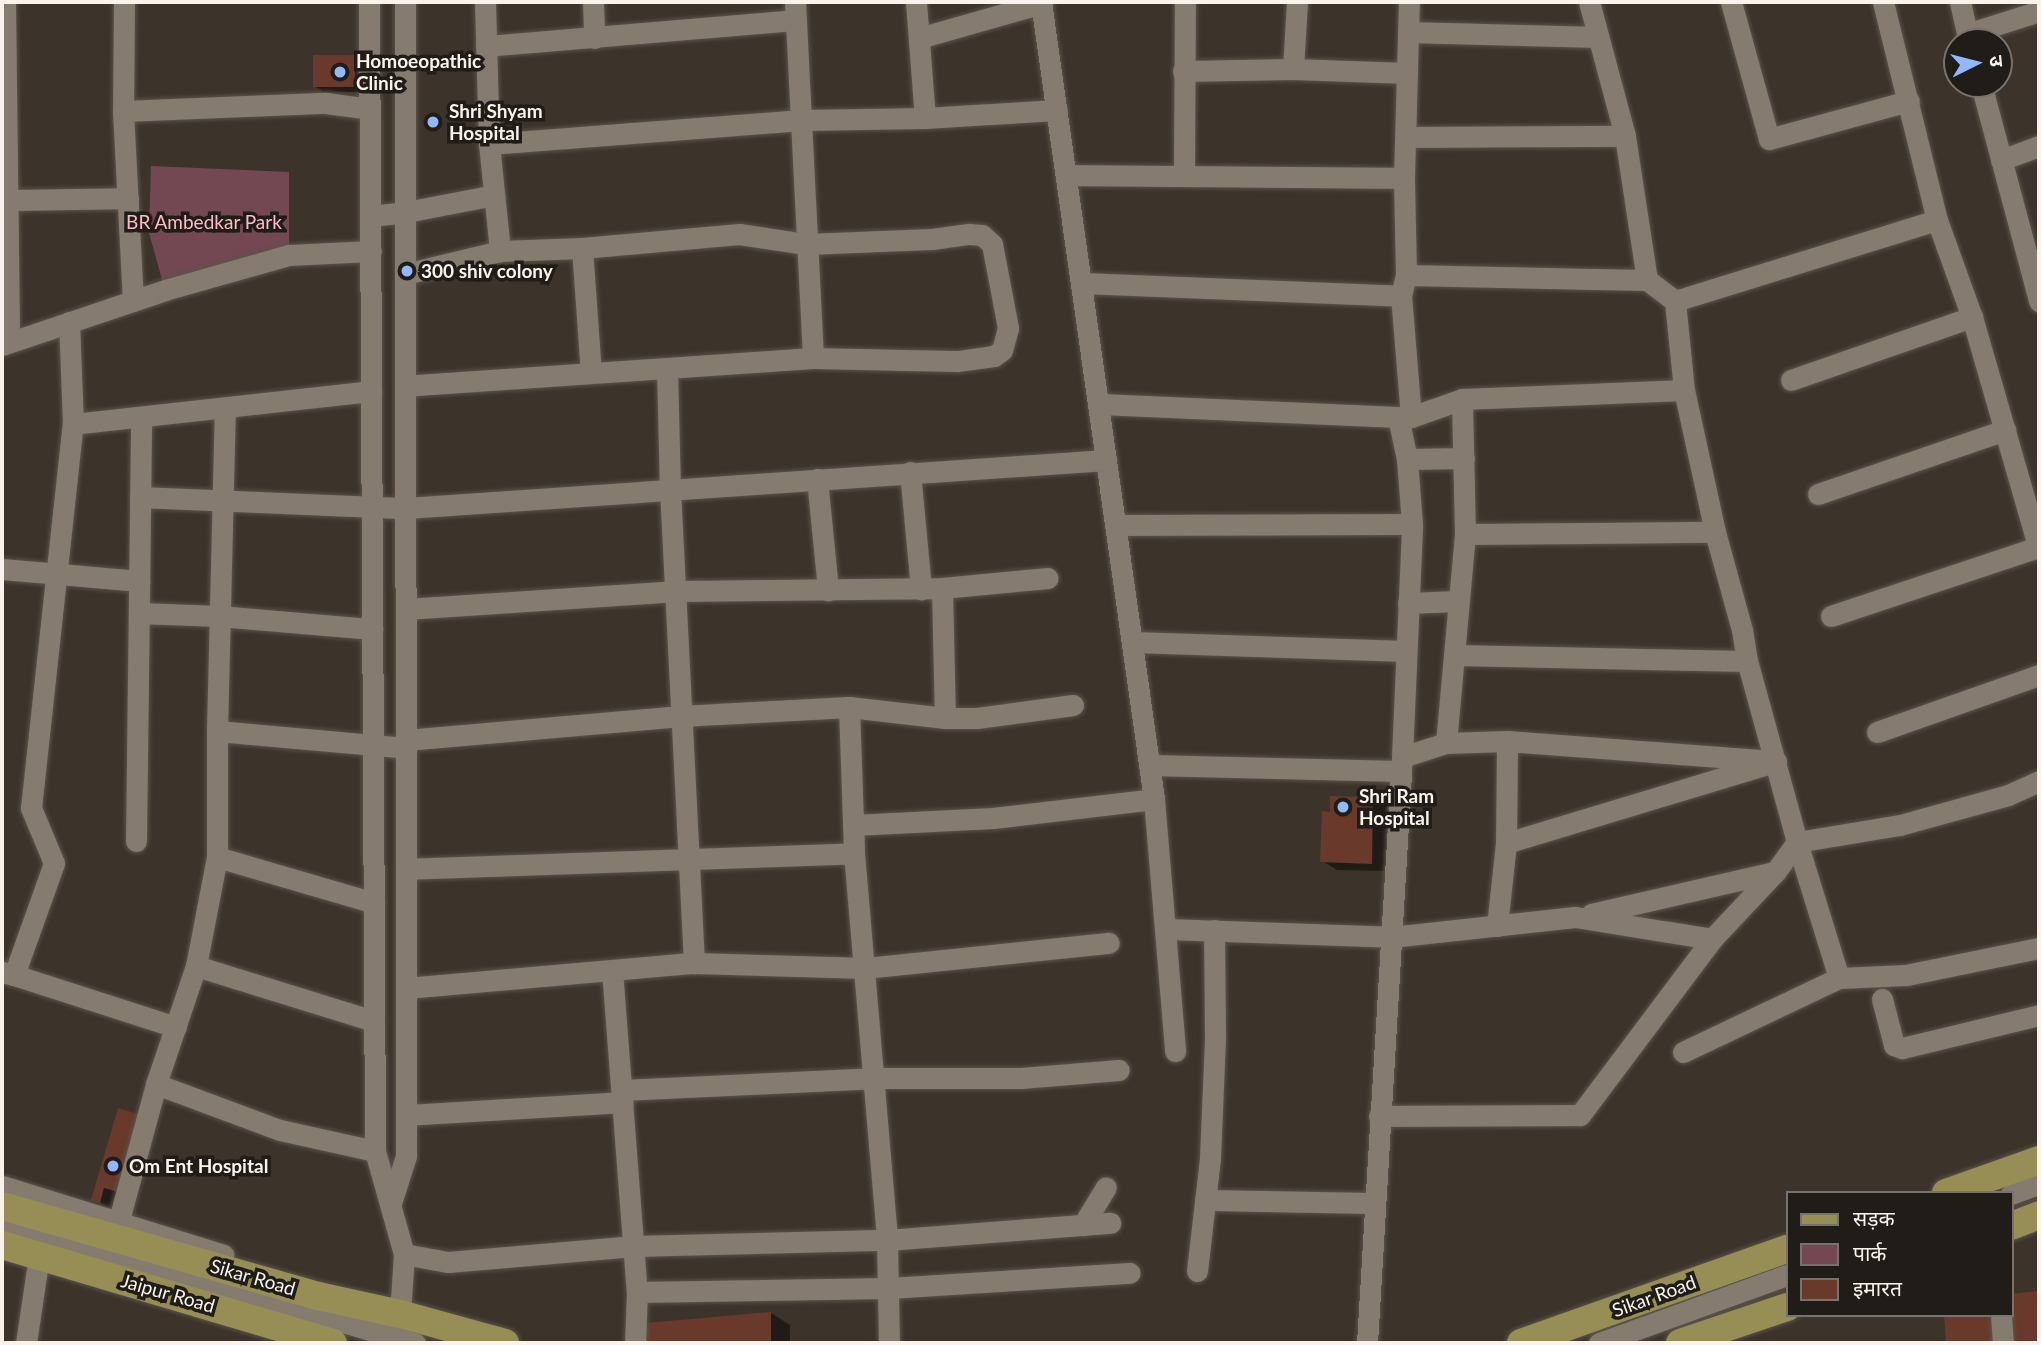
<!DOCTYPE html>
<html>
<head>
<meta charset="utf-8">
<style>
  body { margin:0 }
  #map { position:relative; width:2041px; height:1345px; overflow:hidden; background:#3c342a; font-family:Lato,"Noto Sans Devanagari",sans-serif }
  div>[style] { position:absolute }
  [style*='--x'] { left:calc(var(--x)*1px); top:calc(var(--y)*1px); width:calc(var(--w)*1px); rotate:calc(var(--a)*1deg) }
  .green>* { inset:0; background:#734853 }
  .shadow>* { inset:0; background:#0007 }
  .building>* { inset:0; background:#69392b; transform-origin:0 0 }
  .roads { filter:drop-shadow(0 0 2px #5b534b) drop-shadow(0 0 2px #5b534b) }
  .minor>* { height:21px; margin:-10.5px; padding:0 10.5px; transform-origin:10.5px; border-radius:10.5px; background:#857b6f }
  .major>* { height:28px; margin:-14px; padding:0 14px; transform-origin:14px; border-radius:14px; background:#978e56 }
  .dots>* { width:19px; height:19px; translate:-50% -50%; box-sizing:border-box; border:4px solid #201c18; border-radius:50% }
  span { translate:-50% -50%; white-space:nowrap; text-align:center; line-height:1.15; -webkit-text-stroke:7px #201c18; paint-order:stroke }
  .poi-label { font-size:19px; color:#f9f3ec; font-weight:700 }
  .left { translate:0 -50%; text-align:left }
  .park-label { font-size:19px; color:#ffbaca }
  .street-label { font-size:19px; color:#f9f3ec }
  .frame { position:absolute; inset:0; border:4px solid #f9f3ec; pointer-events:none }
  .legend { position:absolute; left:1786px; top:1191px; width:228px; height:126px; box-sizing:border-box; background:#201c18; border:2px solid #77726d; margin:0; padding:9px 12px; list-style:none; font-size:21px; color:#f9f3ec }
  .legend li { display:flex; align-items:center; gap:14px; height:35px }
  .legend b { width:35px; border:2px solid #77726d }
  .north { position:absolute; left:1943px; top:28px; width:70px; height:70px; box-sizing:border-box; background:#201c18; border:2px solid #77726d; border-radius:50%; rotate:84deg; font-size:19px; font-weight:700; line-height:28px; text-align:center; color:#f9f3ec }
  .north::after { content:''; display:block; margin:auto; width:24px; height:32px; background:#92b7fd; clip-path:polygon(50% 0,100% 100%,50% 72%,0 100%) }
</style>
</head>
<body>
<div id="map">
  <div class="green">
    <i style="clip-path:polygon(151px 166px,289px 172px,289px 255px,165px 290px,149px 233px)"></i>
  </div>
  <div class="shadow">
    <i style="clip-path:polygon(355px 57px,364px 62px,364px 92px,324px 92px,315px 86px)"></i>
    <i style="clip-path:polygon(1373px 799px,1387px 807px,1386px 871px,1337px 870px,1322px 861px,1331px 813px)"></i>
    <i style="clip-path:polygon(119px 1110px,119px 1195px,115px 1210px,93px 1200px)"></i>
    <i style="clip-path:polygon(2039px 1293px,2039px 1343px,1948px 1343px,1946px 1315px,2011px 1315px,2011px 1296px)"></i>
    <i style="clip-path:polygon(771px 1313px,790px 1325px,790px 1343px,648px 1343px,648px 1325px)"></i>
  </div>
  <div class="building">
    <i style="left:313px;top:55px;width:42px;height:32px"></i>
    <i style="clip-path:polygon(1330px 796px,1373px 797px,1372px 864px,1320px 862px,1322px 811px,1330px 812px)"></i>
    <i style="clip-path:polygon(118px 1108px,141px 1115px,118px 1192px,104px 1188px,100px 1203px,91px 1200px)"></i>
    <i style="clip-path:polygon(2039px 1291px,2039px 1343px,1946px 1343px,1944px 1315px,2011px 1315px,2011px 1294px)"></i>
    <i style="clip-path:polygon(771px 1312px,771px 1343px,646px 1343px,646px 1323px)"></i>
  </div>
  <div class="roads">
    <div class="minor">
      <i style="--x:5;--y:2;--w:340;--a:89.3"></i>
      <i style="--x:124;--y:2;--w:109;--a:90.5"></i>
      <i style="--x:123;--y:111;--w:190;--a:87"></i>
      <i style="--x:369;--y:2;--w:1149;--a:89.7"></i>
      <i style="--x:375;--y:1151;--w:107;--a:74.3"></i>
      <i style="--x:404;--y:1254;--w:60;--a:93.8"></i>
      <i style="--x:485;--y:2;--w:142;--a:88.4"></i>
      <i style="--x:489;--y:144;--w:108;--a:84.1"></i>
      <i style="--x:593;--y:2;--w:36;--a:88"></i>
      <i style="--x:795;--y:2;--w:356;--a:87.1"></i>
      <i style="--x:916;--y:2;--w:116;--a:85.6"></i>
      <i style="--x:1041;--y:2;--w:805;--a:81.93"></i>
      <i style="--x:1154;--y:799;--w:253;--a:85.2"></i>
      <i style="--x:1731;--y:2;--w:142;--a:74.5"></i>
      <i style="--x:1769;--y:139;--w:145;--a:-15.2"></i>
      <i style="--x:1883;--y:2;--w:225;--a:76.1"></i>
      <i style="--x:1937;--y:220;--w:103;--a:70.2"></i>
      <i style="--x:1972;--y:317;--w:241;--a:73.9"></i>
      <i style="--x:1960;--y:2;--w:41;--a:77.3"></i>
      <i style="--x:1408;--y:32;--w:189;--a:1.5"></i>
      <i style="--x:1967;--y:34;--w:76;--a:-17.7"></i>
      <i style="--x:919;--y:38;--w:128;--a:-15.9"></i>
      <i style="--x:486;--y:46;--w:311;--a:-4.8"></i>
      <i style="--x:1293;--y:69;--w:67;--a:-86.6"></i>
      <i style="--x:1183;--y:71;--w:110;--a:-1"></i>
      <i style="--x:1293;--y:69;--w:114;--a:2"></i>
      <i style="--x:1981;--y:84;--w:225;--a:75"></i>
      <i style="--x:123;--y:111;--w:203;--a:-2.3"></i>
      <i style="--x:326;--y:103;--w:44;--a:7.8"></i>
      <i style="--x:1406;--y:137;--w:219;--a:-0.3"></i>
      <i style="--x:489;--y:144;--w:314;--a:-4.4"></i>
      <i style="--x:802;--y:120;--w:123;--a:-0.9"></i>
      <i style="--x:925;--y:118;--w:132;--a:-3.5"></i>
      <i style="--x:2001;--y:160;--w:40;--a:-20.2"></i>
      <i style="--x:1067;--y:175;--w:337;--a:0.5"></i>
      <i style="--x:1184;--y:176;--w:174;--a:-89.7"></i>
      <i style="--x:7;--y:200;--w:121;--a:-0.9"></i>
      <i style="--x:370;--y:216;--w:36;--a:-6"></i>
      <i style="--x:406;--y:212;--w:90;--a:-10.9"></i>
      <i style="--x:582;--y:248;--w:125;--a:85.9"></i>
      <i style="--x:405;--y:274;--w:98;--a:-13.6"></i>
      <i style="--x:500;--y:251;--w:82;--a:-2.1"></i>
      <i style="--x:582;--y:248;--w:158;--a:-5.1"></i>
      <i style="--x:739;--y:234;--w:68;--a:8.5"></i>
      <i style="--x:806;--y:244;--w:126;--a:-2.3"></i>
      <i style="--x:932;--y:239;--w:37;--a:-8"></i>
      <i style="--x:969;--y:234;--w:13;--a:4"></i>
      <i style="--x:982;--y:235;--w:13;--a:42"></i>
      <i style="--x:992;--y:244;--w:86;--a:79.2"></i>
      <i style="--x:1008;--y:328;--w:23;--a:105"></i>
      <i style="--x:1002;--y:350;--w:10;--a:143"></i>
      <i style="--x:994;--y:356;--w:37;--a:172"></i>
      <i style="--x:957;--y:361;--w:144;--a:-178.8"></i>
      <i style="--x:813;--y:358;--w:408;--a:176.1"></i>
      <i style="--x:1406;--y:275;--w:241;--a:1.2"></i>
      <i style="--x:1082;--y:283;--w:319;--a:2.3"></i>
      <i style="--x:1675;--y:301;--w:274;--a:-17.2"></i>
      <i style="--x:2;--y:345;--w:172;--a:-18.6"></i>
      <i style="--x:165;--y:290;--w:129;--a:-15.8"></i>
      <i style="--x:289;--y:255;--w:82;--a:-2.8"></i>
      <i style="--x:667;--y:368;--w:121;--a:88.6"></i>
      <i style="--x:670;--y:489;--w:475;--a:87.1"></i>
      <i style="--x:1791;--y:380;--w:192;--a:-19.2"></i>
      <i style="--x:1100;--y:404;--w:298;--a:2.5"></i>
      <i style="--x:1411;--y:417;--w:54;--a:-19.4"></i>
      <i style="--x:1462;--y:399;--w:222;--a:-2.3"></i>
      <i style="--x:73;--y:424;--w:300;--a:-6.3"></i>
      <i style="--x:1407;--y:459;--w:57;--a:-1"></i>
      <i style="--x:910;--y:472;--w:118;--a:84.6"></i>
      <i style="--x:817;--y:479;--w:112;--a:84.3"></i>
      <i style="--x:1818;--y:494;--w:198;--a:-18.9"></i>
      <i style="--x:140;--y:497;--w:266;--a:2.4"></i>
      <i style="--x:406;--y:508;--w:702;--a:-3.92"></i>
      <i style="--x:1117;--y:525;--w:295;--a:-0.2"></i>
      <i style="--x:1465;--y:534;--w:250;--a:-0.5"></i>
      <i style="--x:2;--y:569;--w:138;--a:5"></i>
      <i style="--x:942;--y:588;--w:130;--a:88.7"></i>
      <i style="--x:1408;--y:603;--w:49;--a:-2.3"></i>
      <i style="--x:406;--y:609;--w:272;--a:-3.8"></i>
      <i style="--x:677;--y:591;--w:265;--a:-0.6"></i>
      <i style="--x:942;--y:588;--w:106;--a:-5.4"></i>
      <i style="--x:139;--y:613;--w:80;--a:2.1"></i>
      <i style="--x:219;--y:616;--w:154;--a:4.9"></i>
      <i style="--x:1831;--y:616;--w:219;--a:-18.4"></i>
      <i style="--x:1133;--y:642;--w:273;--a:1.9"></i>
      <i style="--x:1456;--y:655;--w:291;--a:1.2"></i>
      <i style="--x:849;--y:707;--w:146;--a:88"></i>
      <i style="--x:854;--y:853;--w:388;--a:85.1"></i>
      <i style="--x:887;--y:1240;--w:103;--a:88.9"></i>
      <i style="--x:217;--y:731;--w:190;--a:5.1"></i>
      <i style="--x:1877;--y:732;--w:172;--a:-19.4"></i>
      <i style="--x:406;--y:740;--w:276;--a:-5"></i>
      <i style="--x:681;--y:716;--w:168;--a:-3.1"></i>
      <i style="--x:849;--y:707;--w:97;--a:6.5"></i>
      <i style="--x:945;--y:718;--w:32;--a:0"></i>
      <i style="--x:977;--y:718;--w:97;--a:-7.7"></i>
      <i style="--x:1446;--y:743;--w:210;--a:-84.8"></i>
      <i style="--x:1465;--y:534;--w:135;--a:-91.3"></i>
      <i style="--x:1402;--y:757;--w:46;--a:-17.7"></i>
      <i style="--x:1446;--y:743;--w:61;--a:-1.9"></i>
      <i style="--x:1507;--y:741;--w:270;--a:4.3"></i>
      <i style="--x:1150;--y:765;--w:250;--a:1.4"></i>
      <i style="--x:853;--y:825;--w:140;--a:-2.9"></i>
      <i style="--x:993;--y:818;--w:162;--a:-6.7"></i>
      <i style="--x:136;--y:841;--w:423;--a:-89.3"></i>
      <i style="--x:1506;--y:843;--w:270;--a:-16.8"></i>
      <i style="--x:217;--y:857;--w:164;--a:16.3"></i>
      <i style="--x:406;--y:869;--w:448;--a:-2"></i>
      <i style="--x:1591;--y:914;--w:189;--a:-12.9"></i>
      <i style="--x:1497;--y:926;--w:83;--a:-83.8"></i>
      <i style="--x:1506;--y:843;--w:102;--a:-89.4"></i>
      <i style="--x:1167;--y:929;--w:224;--a:2"></i>
      <i style="--x:1391;--y:937;--w:185;--a:-6.2"></i>
      <i style="--x:1575;--y:917;--w:139;--a:9.1"></i>
      <i style="--x:196;--y:966;--w:186;--a:17.2"></i>
      <i style="--x:612;--y:970;--w:323;--a:85.6"></i>
      <i style="--x:637;--y:1292;--w:51;--a:92.2"></i>
      <i style="--x:2;--y:972;--w:12;--a:14"></i>
      <i style="--x:14;--y:975;--w:119;--a:-70.3"></i>
      <i style="--x:54;--y:863;--w:60;--a:-112.7"></i>
      <i style="--x:31;--y:808;--w:386;--a:-83.8"></i>
      <i style="--x:73;--y:424;--w:102;--a:-92.2"></i>
      <i style="--x:14;--y:975;--w:170;--a:17.8"></i>
      <i style="--x:1839;--y:978;--w:142;--a:-107.2"></i>
      <i style="--x:1797;--y:842;--w:104;--a:-9.4"></i>
      <i style="--x:1900;--y:825;--w:112;--a:-15.5"></i>
      <i style="--x:2008;--y:795;--w:34;--a:-24"></i>
      <i style="--x:406;--y:988;--w:289;--a:-5"></i>
      <i style="--x:694;--y:963;--w:171;--a:1.7"></i>
      <i style="--x:865;--y:968;--w:245;--a:-5.9"></i>
      <i style="--x:1882;--y:999;--w:48;--a:75.4"></i>
      <i style="--x:1894;--y:1045;--w:9;--a:21"></i>
      <i style="--x:1902;--y:1048;--w:141;--a:-13.5"></i>
      <i style="--x:1683;--y:1052;--w:173;--a:-25.4"></i>
      <i style="--x:1839;--y:978;--w:67;--a:-2.6"></i>
      <i style="--x:1906;--y:975;--w:136;--a:-11.5"></i>
      <i style="--x:156;--y:1084;--w:132;--a:20.4"></i>
      <i style="--x:280;--y:1130;--w:97;--a:12.5"></i>
      <i style="--x:622;--y:1090;--w:251;--a:-2.7"></i>
      <i style="--x:873;--y:1078;--w:148;--a:0"></i>
      <i style="--x:1021;--y:1078;--w:98;--a:-4.7"></i>
      <i style="--x:406;--y:1115;--w:217;--a:-3.4"></i>
      <i style="--x:1379;--y:1116;--w:201;--a:-0.3"></i>
      <i style="--x:1580;--y:1115;--w:220;--a:-53.1"></i>
      <i style="--x:1712;--y:939;--w:93;--a:-46.7"></i>
      <i style="--x:1776;--y:871;--w:36;--a:-54"></i>
      <i style="--x:1797;--y:842;--w:188;--a:-105.4"></i>
      <i style="--x:1747;--y:661;--w:31;--a:-99"></i>
      <i style="--x:1742;--y:630;--w:102;--a:-105.4"></i>
      <i style="--x:1715;--y:532;--w:145;--a:-102.3"></i>
      <i style="--x:1684;--y:390;--w:89;--a:-95.8"></i>
      <i style="--x:1675;--y:301;--w:35;--a:-143"></i>
      <i style="--x:1647;--y:280;--w:146;--a:-98.7"></i>
      <i style="--x:1625;--y:136;--w:139;--a:-105"></i>
      <i style="--x:2;--y:1186;--w:232;--a:17.3"></i>
      <i style="--x:2011;--y:1194;--w:30;--a:-20"></i>
      <i style="--x:1205;--y:1200;--w:170;--a:1"></i>
      <i style="--x:391;--y:1203;--w:49;--a:-72.3"></i>
      <i style="--x:406;--y:1156;--w:1154;--a:-90.05"></i>
      <i style="--x:2;--y:1221;--w:431;--a:16.5"></i>
      <i style="--x:1083;--y:1225;--w:44;--a:-58.8"></i>
      <i style="--x:114;--y:1238;--w:160;--a:-74.7"></i>
      <i style="--x:156;--y:1084;--w:125;--a:-71.3"></i>
      <i style="--x:196;--y:966;--w:111;--a:-79.1"></i>
      <i style="--x:217;--y:857;--w:126;--a:-90"></i>
      <i style="--x:217;--y:731;--w:322;--a:-88.6"></i>
      <i style="--x:404;--y:1254;--w:45;--a:10.3"></i>
      <i style="--x:448;--y:1262;--w:187;--a:-4.9"></i>
      <i style="--x:634;--y:1246;--w:253;--a:-1.4"></i>
      <i style="--x:887;--y:1240;--w:224;--a:-4.4"></i>
      <i style="--x:1197;--y:1271;--w:114;--a:-83.4"></i>
      <i style="--x:1210;--y:1158;--w:120;--a:-87.6"></i>
      <i style="--x:1215;--y:1038;--w:108;--a:-90.5"></i>
      <i style="--x:637;--y:1292;--w:252;--a:-0.9"></i>
      <i style="--x:889;--y:1288;--w:241;--a:-3.6"></i>
      <i style="--x:2001;--y:1315;--w:28;--a:86"></i>
      <i style="--x:26;--y:1343;--w:88;--a:-81.5"></i>
      <i style="--x:1367;--y:1343;--w:587;--a:-86.58"></i>
      <i style="--x:1402;--y:757;--w:233;--a:-87.5"></i>
      <i style="--x:1412;--y:524;--w:65;--a:-94.4"></i>
      <i style="--x:1407;--y:459;--w:43;--a:-102.1"></i>
      <i style="--x:1398;--y:417;--w:13;--a:0"></i>
      <i style="--x:1411;--y:417;--w:121;--a:-94.7"></i>
      <i style="--x:1401;--y:296;--w:22;--a:-77"></i>
      <i style="--x:1406;--y:275;--w:97;--a:-91.2"></i>
      <i style="--x:1404;--y:178;--w:176;--a:-88.4"></i>
      <i style="--x:1599;--y:1343;--w:200;--a:-19.9"></i>
    </div>
    <div class="major">
      <i style="--x:1946;--y:1193;--w:99;--a:-19.5"></i>
      <i style="--x:2;--y:1206;--w:329;--a:15.9"></i>
      <i style="--x:318;--y:1296;--w:84;--a:12.4"></i>
      <i style="--x:400;--y:1314;--w:109;--a:15.4"></i>
      <i style="--x:2011;--y:1226;--w:30;--a:-21"></i>
      <i style="--x:2;--y:1245;--w:345;--a:16.5"></i>
      <i style="--x:1521;--y:1343;--w:282;--a:-19.5"></i>
      <i style="--x:1680;--y:1343;--w:113;--a:-18.6"></i>
    </div>
  </div>
  <div class="dots">
    <i style="left:340px;top:72px;background:#92b7fd"></i>
    <i style="left:433px;top:122px;background:#92b7fd"></i>
    <i style="left:407px;top:271px;background:#92b7fd"></i>
    <i style="left:1343px;top:807px;background:#92b7fd"></i>
    <i style="left:113px;top:1166px;background:#92b7fd"></i>
  </div>
  <div class="poi-label">
    <span class="left" style="left:356px;top:72px">Homoeopathic<br>Clinic</span>
    <span class="left" style="left:449px;top:122px">Shri Shyam<br>Hospital</span>
    <span class="left" style="left:421px;top:271px">300 shiv colony</span>
    <span class="left" style="left:1359px;top:807px">Shri Ram<br>Hospital</span>
    <span class="left" style="left:129px;top:1166px">Om Ent Hospital</span>
  </div>
  <div class="park-label">
    <span style="left:204px;top:222px">BR Ambedkar Park</span>
  </div>
  <div class="street-label">
    <span style="left:253px;top:1277px;rotate:16deg">Sikar Road</span>
    <span style="left:168px;top:1293px;rotate:16deg">Jaipur Road</span>
    <span style="left:1654px;top:1296px;rotate:-20deg">Sikar Road</span>
  </div>
  <div class="frame"></div>
  <ul class="legend">
  <li><b style="height:9px;background:#978e56"></b>सड़क</li>
  <li><b style="height:19px;background:#734853"></b>पार्क</li>
  <li><b style="height:19px;background:#69392b"></b>इमारत</li>
  </ul>
  <div class="north">उ</div>
</div>
</body>
</html>
